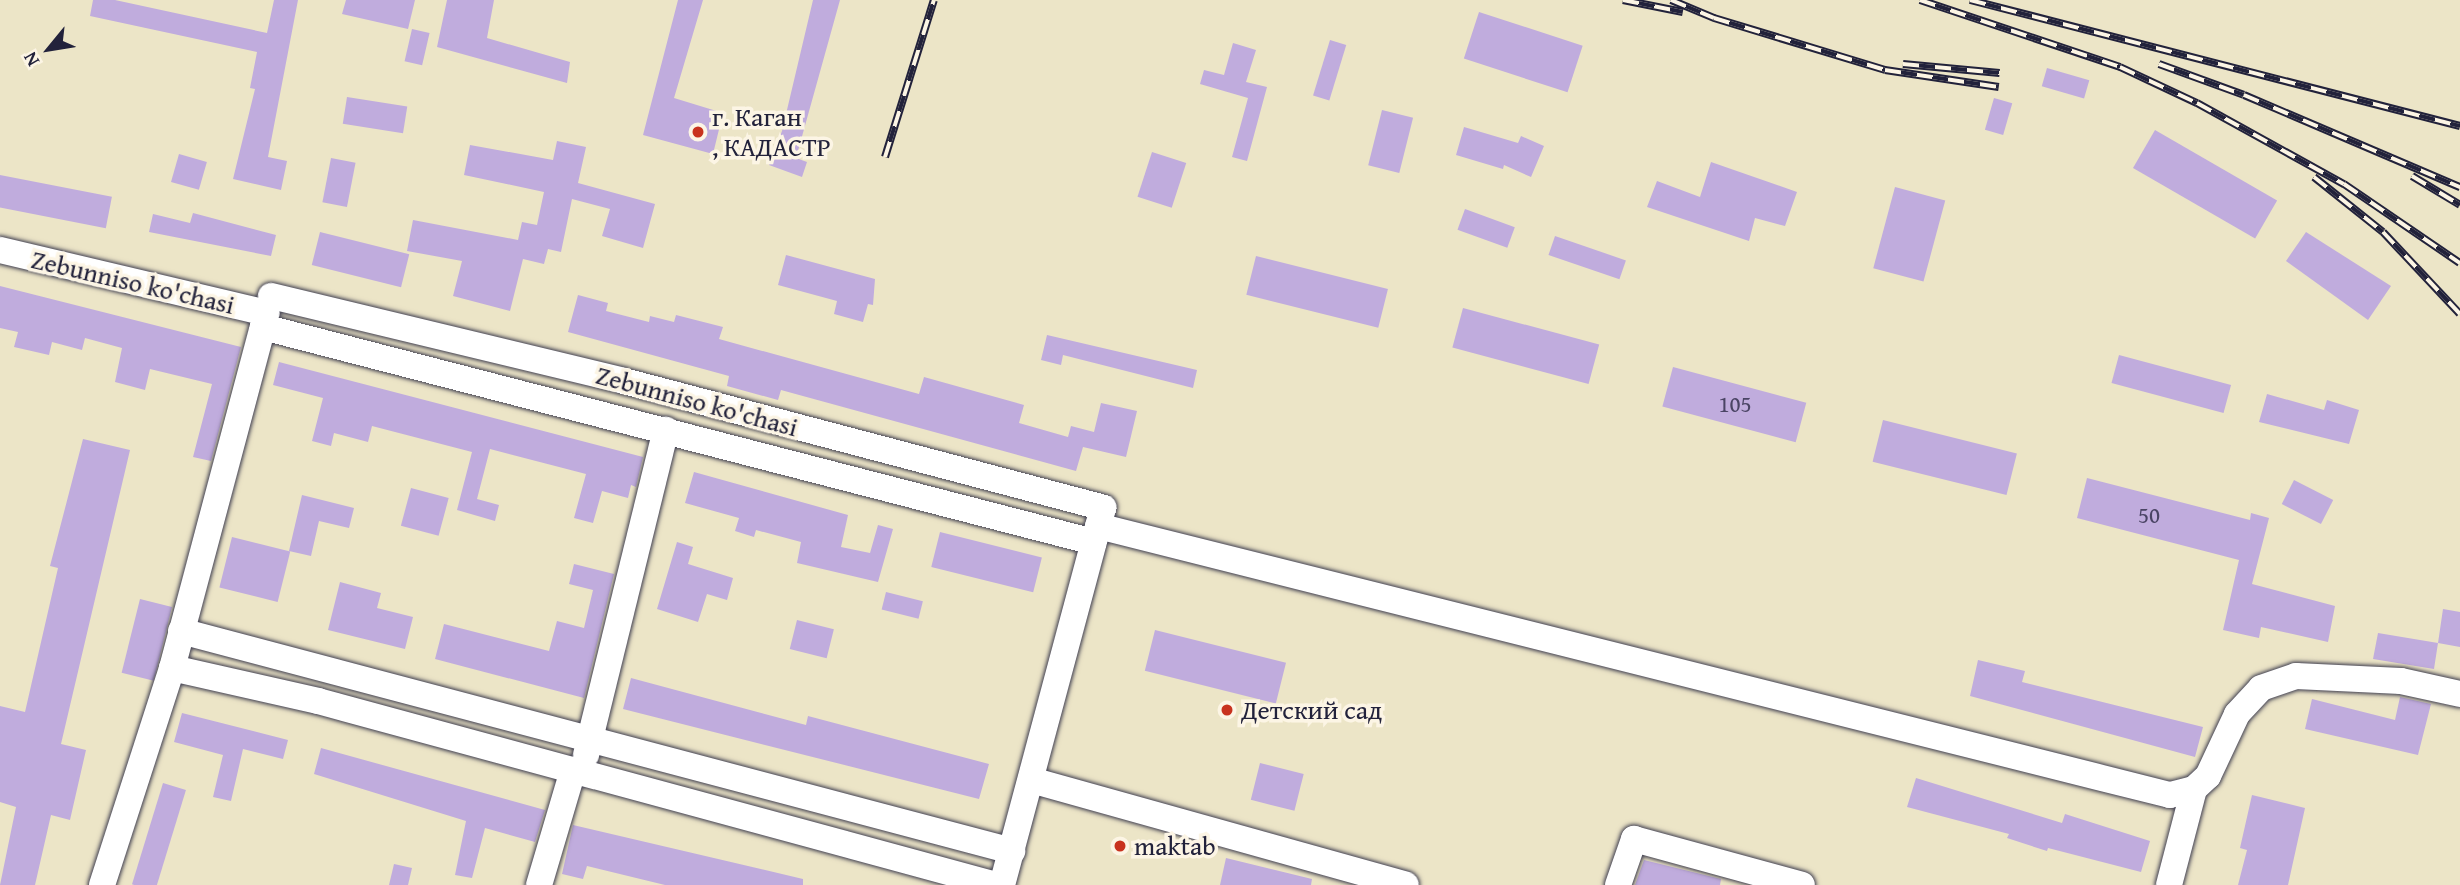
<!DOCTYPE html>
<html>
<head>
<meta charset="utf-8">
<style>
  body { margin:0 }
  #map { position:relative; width:2460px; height:885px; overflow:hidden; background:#ece5c7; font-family:"Gentium Book Plus",serif }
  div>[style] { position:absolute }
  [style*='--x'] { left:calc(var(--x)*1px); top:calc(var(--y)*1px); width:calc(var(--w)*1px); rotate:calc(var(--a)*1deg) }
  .building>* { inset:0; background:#c0acdd; transform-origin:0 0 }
  .roads { filter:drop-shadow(0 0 2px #403f50) drop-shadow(0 0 2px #403f50) }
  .minor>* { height:26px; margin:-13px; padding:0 13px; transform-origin:13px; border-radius:13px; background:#fff }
  .rail>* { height:8px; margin-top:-4px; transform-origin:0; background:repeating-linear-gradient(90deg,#fcf5e5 0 16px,#22223b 0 32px); box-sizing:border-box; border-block:2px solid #22223b }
  .dots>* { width:19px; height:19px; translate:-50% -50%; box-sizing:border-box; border:4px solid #fcf5e5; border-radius:50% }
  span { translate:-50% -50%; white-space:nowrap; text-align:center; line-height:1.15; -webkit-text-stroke:7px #fcf5e5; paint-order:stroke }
  .number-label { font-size:23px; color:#4a4464 }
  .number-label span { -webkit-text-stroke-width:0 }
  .poi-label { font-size:26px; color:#22223b }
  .left { translate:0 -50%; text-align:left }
  .street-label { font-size:26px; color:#22223b }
  .north { position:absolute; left:14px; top:14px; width:70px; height:70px; -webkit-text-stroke:5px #fcf5e5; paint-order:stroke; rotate:240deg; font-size:19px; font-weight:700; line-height:28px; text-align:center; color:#22223b }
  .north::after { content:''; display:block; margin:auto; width:24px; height:32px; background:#22223b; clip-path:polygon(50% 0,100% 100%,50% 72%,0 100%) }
</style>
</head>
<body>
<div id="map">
  <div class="building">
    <i style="clip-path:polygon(93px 0,115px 0,267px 33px,274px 0,298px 0,268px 157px,287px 161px,281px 190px,233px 179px,255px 89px,250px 88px,257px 52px,90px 16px)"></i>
    <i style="clip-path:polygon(346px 0,415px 0,408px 29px,342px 14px)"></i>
    <i style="clip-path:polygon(447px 0,494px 0,487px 38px,570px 62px,567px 83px,437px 47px)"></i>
    <i style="clip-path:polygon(678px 0,703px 0,674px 98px,723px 113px,713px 154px,643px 135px)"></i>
    <i style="clip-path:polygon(813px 0,840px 0,796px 158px,807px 162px,802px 177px,769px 165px,782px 131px)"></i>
    <i style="left:1479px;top:12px;width:109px;height:49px;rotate:18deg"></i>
    <i style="left:412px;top:29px;width:18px;height:33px;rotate:13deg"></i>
    <i style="left:1330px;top:40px;width:17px;height:58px;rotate:17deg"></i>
    <i style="clip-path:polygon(1233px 43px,1256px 50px,1246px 82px,1267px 87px,1247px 161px,1232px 157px,1248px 98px,1200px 84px,1204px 70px,1224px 75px)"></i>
    <i style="left:2047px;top:68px;width:44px;height:19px;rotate:16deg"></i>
    <i style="left:347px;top:97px;width:61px;height:27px;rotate:9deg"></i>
    <i style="left:1994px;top:98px;width:19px;height:33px;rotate:16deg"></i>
    <i style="left:1382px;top:110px;width:32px;height:57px;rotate:14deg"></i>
    <i style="clip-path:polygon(1464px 127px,1518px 143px,1521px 136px,1544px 146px,1531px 177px,1504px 165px,1503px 169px,1456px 155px)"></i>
    <i style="left:2155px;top:130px;width:141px;height:44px;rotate:30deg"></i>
    <i style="clip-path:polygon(557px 141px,586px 147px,578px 183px,655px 204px,643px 248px,602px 236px,610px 209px,572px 199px,561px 252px,548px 249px,544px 264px,523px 259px,510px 311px,453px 296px,462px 261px,407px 251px,413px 220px,518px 240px,522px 222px,537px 225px,544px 192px,464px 175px,470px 145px,553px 160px)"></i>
    <i style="left:1152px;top:152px;width:36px;height:47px;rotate:18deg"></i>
    <i style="left:179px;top:154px;width:29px;height:29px;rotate:16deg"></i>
    <i style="left:331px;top:158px;width:25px;height:45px;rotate:11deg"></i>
    <i style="clip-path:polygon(1711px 162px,1797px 192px,1785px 226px,1755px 218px,1749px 241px,1647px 207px,1657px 181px,1700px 197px)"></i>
    <i style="left:0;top:175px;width:114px;height:32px;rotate:11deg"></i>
    <i style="left:1895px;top:187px;width:52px;height:84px;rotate:15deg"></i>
    <i style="left:1465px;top:209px;width:53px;height:22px;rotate:20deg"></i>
    <i style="clip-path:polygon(193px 213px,276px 235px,271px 256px,149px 232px,153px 214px,190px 223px)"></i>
    <i style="left:320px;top:232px;width:92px;height:34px;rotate:14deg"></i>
    <i style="clip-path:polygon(2306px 232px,2391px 286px,2368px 320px,2286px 261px)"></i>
    <i style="left:1555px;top:236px;width:75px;height:20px;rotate:19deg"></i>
    <i style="clip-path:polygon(786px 255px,875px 279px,873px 305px,868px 304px,863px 322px,834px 314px,837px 301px,778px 285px)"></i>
    <i style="left:1256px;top:256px;width:136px;height:40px;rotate:14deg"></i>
    <i style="clip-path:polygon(0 286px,241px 347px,211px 461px,193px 457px,212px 384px,150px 369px,145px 390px,115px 382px,122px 348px,85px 338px,82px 350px,52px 342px,49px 355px,14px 347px,18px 332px,0 328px)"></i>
    <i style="clip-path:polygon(578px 295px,608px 303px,606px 311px,649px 322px,650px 316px,674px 322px,676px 315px,723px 327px,719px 339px,919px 394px,924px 377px,1024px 405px,1019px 423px,1068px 437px,1071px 426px,1094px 432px,1101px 403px,1137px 411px,1126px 457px,1083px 447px,1076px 471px,781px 390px,778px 400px,727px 386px,729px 376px,568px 332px)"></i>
    <i style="left:1463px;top:308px;width:141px;height:41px;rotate:15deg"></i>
    <i style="clip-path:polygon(1047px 335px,1197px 370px,1193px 388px,1063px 355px,1061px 365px,1041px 360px)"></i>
    <i style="left:2119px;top:355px;width:116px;height:29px;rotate:15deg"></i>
    <i style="clip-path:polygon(279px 362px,643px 457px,636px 487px,631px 485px,628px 498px,602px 491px,593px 523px,574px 518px,586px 474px,490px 449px,477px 499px,499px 505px,495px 521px,457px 510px,472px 452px,372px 426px,368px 442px,334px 433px,331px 446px,312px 441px,323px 398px,273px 385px)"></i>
    <i style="left:1673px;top:367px;width:138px;height:41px;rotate:15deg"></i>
    <i style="clip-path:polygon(2267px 394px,2324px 410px,2327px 400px,2359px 410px,2349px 444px,2259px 422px)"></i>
    <i style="left:1883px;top:420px;width:138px;height:43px;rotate:14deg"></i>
    <i style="clip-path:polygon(83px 439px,130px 450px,61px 744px,86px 750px,70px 820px,51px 815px,35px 885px,0 885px,16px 807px,0 802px,0 706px,25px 712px,58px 568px,50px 566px)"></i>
    <i style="clip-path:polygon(694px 472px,848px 515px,841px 547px,870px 553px,878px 525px,893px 529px,878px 582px,797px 563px,801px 542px,756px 530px,754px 537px,735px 531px,739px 518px,685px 503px)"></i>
    <i style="clip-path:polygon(2087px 478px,2250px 520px,2251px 513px,2269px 518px,2252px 584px,2335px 606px,2328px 642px,2261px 627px,2259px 638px,2223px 630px,2239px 560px,2077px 518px)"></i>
    <i style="left:2294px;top:480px;width:44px;height:27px;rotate:27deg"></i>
    <i style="left:411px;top:488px;width:39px;height:39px;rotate:15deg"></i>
    <i style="clip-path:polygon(302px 495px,354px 508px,349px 528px,319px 521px,311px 556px,289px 551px)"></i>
    <i style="left:940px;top:532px;width:105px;height:36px;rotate:14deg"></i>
    <i style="left:232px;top:537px;width:60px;height:52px;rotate:14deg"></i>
    <i style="clip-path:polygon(677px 542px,693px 547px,688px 564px,733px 578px,727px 600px,707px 594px,698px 622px,657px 609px)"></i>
    <i style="clip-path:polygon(574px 564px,614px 574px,584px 698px,435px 659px,444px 624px,549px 651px,557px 621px,584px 628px,593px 590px,569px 584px)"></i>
    <i style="clip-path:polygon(340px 582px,381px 593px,377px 608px,413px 617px,405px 649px,328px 630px)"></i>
    <i style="left:886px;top:592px;width:38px;height:18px;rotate:14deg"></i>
    <i style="left:140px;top:599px;width:33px;height:76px;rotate:14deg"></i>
    <i style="clip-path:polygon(2443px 609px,2460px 612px,2460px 647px,2438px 643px,2434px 669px,2373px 659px,2378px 633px,2438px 643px)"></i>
    <i style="left:797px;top:620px;width:38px;height:30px;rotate:14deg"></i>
    <i style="left:1155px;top:630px;width:135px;height:42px;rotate:14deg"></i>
    <i style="clip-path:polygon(1978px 660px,2025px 671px,2022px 682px,2203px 727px,2195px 757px,1970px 696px)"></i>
    <i style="clip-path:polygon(631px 678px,806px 725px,808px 716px,989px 764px,979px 799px,623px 709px)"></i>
    <i style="clip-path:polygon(2400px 697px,2431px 704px,2418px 755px,2305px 729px,2312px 699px,2395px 720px)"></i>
    <i style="clip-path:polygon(182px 713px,288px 740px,283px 759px,243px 749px,231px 801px,213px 797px,223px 755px,174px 742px)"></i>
    <i style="clip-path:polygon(321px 748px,545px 810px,535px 842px,485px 828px,472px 878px,455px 875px,466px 821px,314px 774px)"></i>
    <i style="left:1260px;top:763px;width:45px;height:38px;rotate:14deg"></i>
    <i style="clip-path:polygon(1916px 778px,2062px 823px,2065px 814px,2150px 841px,2141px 872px,2048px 848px,2047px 851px,2007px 838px,2009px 834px,1907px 807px)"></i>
    <i style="left:163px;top:783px;width:24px;height:106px;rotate:17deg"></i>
    <i style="clip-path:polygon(2252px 795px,2305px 808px,2288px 885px,2238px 885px,2247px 850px,2240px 848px)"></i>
    <i style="clip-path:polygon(573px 825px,803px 879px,803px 885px,665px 885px,587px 866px,583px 879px,562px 874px)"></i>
    <i style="clip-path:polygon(1226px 858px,1312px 879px,1311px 885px,1220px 885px)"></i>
    <i style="clip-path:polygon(1644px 860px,1721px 879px,1720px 885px,1635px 885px)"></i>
    <i style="clip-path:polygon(394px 864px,412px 868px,408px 885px,389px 885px)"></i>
  </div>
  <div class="roads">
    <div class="minor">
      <i style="--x:0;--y:250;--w:274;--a:13.3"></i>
      <i style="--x:271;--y:296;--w:363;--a:13.5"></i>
      <i style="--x:624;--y:381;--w:496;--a:14.8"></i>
      <i style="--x:1103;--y:508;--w:390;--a:105"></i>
      <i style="--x:1098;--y:526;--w:1105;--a:14.09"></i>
      <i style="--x:2170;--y:795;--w:25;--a:-14"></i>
      <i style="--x:2194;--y:789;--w:19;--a:-43"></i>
      <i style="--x:2208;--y:776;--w:68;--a:-64.9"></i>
      <i style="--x:2237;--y:714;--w:35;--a:-47"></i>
      <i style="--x:2261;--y:688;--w:37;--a:-19"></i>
      <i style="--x:2296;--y:676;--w:105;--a:2.7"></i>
      <i style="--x:2401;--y:681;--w:60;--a:12.4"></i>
      <i style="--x:181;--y:631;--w:860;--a:14.83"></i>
      <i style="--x:172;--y:668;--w:150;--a:12.7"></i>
      <i style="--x:318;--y:701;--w:703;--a:15.18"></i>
      <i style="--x:586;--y:755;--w:335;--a:-76.2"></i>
      <i style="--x:1031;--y:780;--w:389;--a:15.6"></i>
      <i style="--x:102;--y:885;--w:228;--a:-72.1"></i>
      <i style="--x:172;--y:668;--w:353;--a:-75.1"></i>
      <i style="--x:263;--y:327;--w:858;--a:14.51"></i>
      <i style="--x:539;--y:885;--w:120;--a:-73.5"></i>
      <i style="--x:1618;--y:885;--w:49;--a:-70.8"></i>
      <i style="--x:1634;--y:839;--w:174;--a:15.3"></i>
      <i style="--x:2169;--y:885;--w:99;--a:-75.4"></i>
    </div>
  </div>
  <div class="rail">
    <i style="--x:1623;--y:0;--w:61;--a:11.3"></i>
    <i style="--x:1671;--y:0;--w:47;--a:22.7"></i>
    <i style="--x:1714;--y:18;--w:179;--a:16.9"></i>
    <i style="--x:1885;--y:70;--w:115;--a:8.5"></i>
    <i style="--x:1920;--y:0;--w:211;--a:18.5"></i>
    <i style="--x:2120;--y:67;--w:85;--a:25.1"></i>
    <i style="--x:2197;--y:103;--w:168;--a:28.9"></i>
    <i style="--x:2344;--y:184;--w:140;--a:34.3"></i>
    <i style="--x:1970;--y:0;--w:506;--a:14.42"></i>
    <i style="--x:1903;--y:64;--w:97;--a:5.3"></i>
    <i style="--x:2159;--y:64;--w:90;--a:20"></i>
    <i style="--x:2244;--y:95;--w:235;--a:23.1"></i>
    <i style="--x:885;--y:157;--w:164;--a:-72.7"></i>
    <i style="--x:2412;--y:176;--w:56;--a:31.1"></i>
    <i style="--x:2314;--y:177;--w:88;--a:38.6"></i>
    <i style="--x:2383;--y:232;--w:112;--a:46.8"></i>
  </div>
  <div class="dots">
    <i style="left:698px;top:132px;background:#c8321e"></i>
    <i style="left:1227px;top:710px;background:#c8321e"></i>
    <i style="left:1120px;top:846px;background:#c8321e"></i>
  </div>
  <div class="number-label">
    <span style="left:1735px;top:404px">105</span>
    <span style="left:2149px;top:515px">50</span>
  </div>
  <div class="poi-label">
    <span class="left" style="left:712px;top:132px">г. Каган<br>, КАДАСТР</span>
    <span class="left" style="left:1241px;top:710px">Детский сад</span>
    <span class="left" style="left:1134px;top:846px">maktab</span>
  </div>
  <div class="street-label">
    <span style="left:133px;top:282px;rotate:13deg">Zebunniso ko'chasi</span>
    <span style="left:697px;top:401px;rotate:15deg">Zebunniso ko'chasi</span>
  </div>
  <div class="north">N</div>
</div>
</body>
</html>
